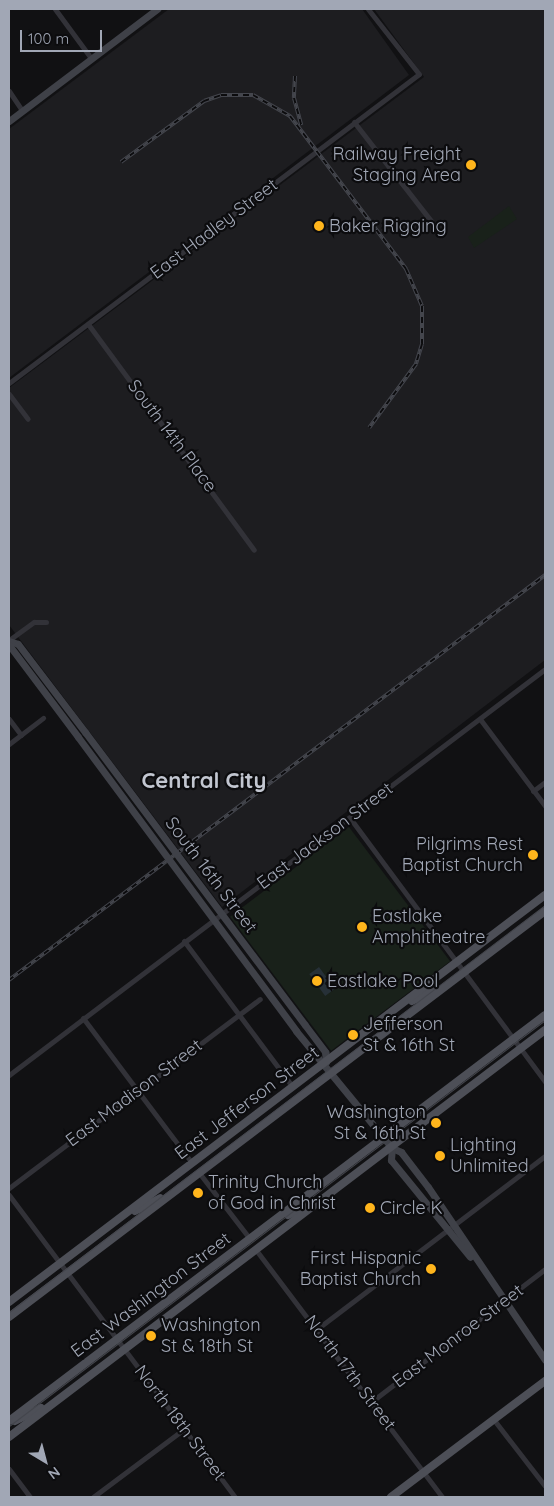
<!DOCTYPE html>
<html>
<head>
<meta charset="utf-8">
<style>
  body { margin:0 }
  #map { position:relative; width:554px; height:1506px; overflow:hidden; background:#111113; font-family:Quicksand,sans-serif }
  div>[style] { position:absolute }
  [style*='--x'] { left:calc(var(--x)*1px); top:calc(var(--y)*1px); width:calc(var(--w)*1px); rotate:calc(var(--a)*1deg) }
  .built>* { inset:0; background:#1d1d20 }
  .green>* { inset:0; background:#19211a; transform-origin:0 0 }
  .water>* { inset:0; background:#263037; transform-origin:0 0 }
  .minor>* { height:5px; margin:-2.5px; padding:0 2.5px; transform-origin:2.5px; border-radius:2.5px; background:#323238 }
  .secondary>* { height:7px; margin:-3.5px; padding:0 3.5px; transform-origin:3.5px; border-radius:3.5px; background:#3f4148 }
  .primary>* { height:8px; margin:-4px; padding:0 4px; transform-origin:4px; border-radius:4px; background:#4d4f57 }
  .tram>* { height:1px; margin:-0.5px; padding:0 0.5px; transform-origin:0.5px; border-radius:0.5px; background:#44464d }
  .rail>* { height:4px; margin-top:-2px; transform-origin:0; background:repeating-linear-gradient(90deg,#0c0c0e 0 5.5px,#44464d 0 11px); box-sizing:border-box; border-block:1px solid #44464d }
  .secondary-bridge>* { height:7px; margin:-3.5px; padding:0 3.5px; transform-origin:3.5px; border-radius:3.5px; background:#3f4148 }
  .dots>* { width:14px; height:14px; translate:-50% -50%; box-sizing:border-box; border:2px solid #0c0c0e; border-radius:50% }
  span { translate:-50% -50%; white-space:nowrap; text-align:center; line-height:1.15; -webkit-text-stroke:4.5px #0c0c0e; paint-order:stroke }
  .poi-label { font-size:18px; color:#a1a7b5 }
  .right { translate:-100% -50%; text-align:right }
  .left { translate:0 -50%; text-align:left }
  .street-label { font-size:18px; color:#a1a7b5 }
  .district-label { font-size:22px; color:#c2c6d0; font-weight:700 }
  .frame { position:absolute; inset:0; border:10px solid #a1a7b5; pointer-events:none }
  .north { position:absolute; left:20px; top:1436px; width:50px; height:50px; -webkit-text-stroke:4px #0c0c0e; paint-order:stroke; rotate:143deg; font-size:14px; font-weight:700; line-height:20px; text-align:center; color:#a1a7b5 }
  .north::after { content:''; display:block; margin:auto; width:18px; height:22px; background:#a1a7b5; clip-path:polygon(50% 0,100% 100%,50% 72%,0 100%) }
  .scale { position:absolute; left:20px; top:30px; width:82px; height:22px; box-sizing:border-box; border:2px solid #a1a7b5; border-top:0; padding-left:6px; font-size:15px; line-height:18px; white-space:nowrap; color:#a1a7b5; -webkit-text-stroke:4px #0c0c0e; paint-order:stroke }
</style>
</head>
<body>
<div id="map">
  <div class="built">
    <i style="clip-path:polygon(169px 9px,362px 9px,409px 75px,9px 378px,9px 129px)"></i>
    <i style="clip-path:polygon(374px 9px,545px 9px,545px 660px,222px 907px,9px 625px,9px 388px,424px 77px)"></i>
  </div>
  <div class="green">
    <i style="clip-path:polygon(509px 206px,517px 219px,474px 248px,468px 237px)"></i>
    <i style="left:349px;top:827px;width:168px;height:149px;rotate:53deg"></i>
  </div>
  <div class="water">
    <i style="left:319px;top:967px;width:27px;height:12px;rotate:54deg"></i>
  </div>
  <div class="minor">
    <i style="--x:55;--y:9;--w:61;--a:53.7"></i>
    <i style="--x:9;--y:91;--w:23;--a:56"></i>
    <i style="--x:354;--y:122;--w:132;--a:52.1"></i>
    <i style="--x:88;--y:324;--w:280;--a:53.7"></i>
    <i style="--x:9;--y:383;--w:513;--a:-37"></i>
    <i style="--x:419;--y:74;--w:83;--a:-128.1"></i>
    <i style="--x:9;--y:394;--w:31;--a:53"></i>
    <i style="--x:9;--y:640;--w:31;--a:-36"></i>
    <i style="--x:34;--y:622;--w:12;--a:0"></i>
    <i style="--x:9;--y:719;--w:20;--a:53"></i>
    <i style="--x:480;--y:719;--w:109;--a:53.2"></i>
    <i style="--x:9;--y:744;--w:43;--a:-37.4"></i>
    <i style="--x:533;--y:791;--w:15;--a:-37"></i>
    <i style="--x:350;--y:818;--w:328;--a:53.5"></i>
    <i style="--x:184;--y:941;--w:182;--a:53.3"></i>
    <i style="--x:83;--y:1018;--w:181;--a:53.1"></i>
    <i style="--x:9;--y:1075;--w:672;--a:-37.14"></i>
    <i style="--x:200;--y:1174;--w:82;--a:52.4"></i>
    <i style="--x:9;--y:1188;--w:314;--a:-37"></i>
    <i style="--x:9;--y:1195;--w:377;--a:53.2"></i>
    <i style="--x:256;--y:1250;--w:309;--a:53"></i>
    <i style="--x:317;--y:1329;--w:286;--a:-37.2"></i>
    <i style="--x:371;--y:1402;--w:219;--a:-37.4"></i>
    <i style="--x:494;--y:1420;--w:83;--a:52.3"></i>
    <i style="--x:9;--y:1469;--w:35;--a:53"></i>
    <i style="--x:93;--y:1497;--w:114;--a:-36.8"></i>
  </div>
  <div class="secondary">
    <i style="--x:9;--y:121;--w:186;--a:-37.1"></i>
    <i style="--x:9;--y:641;--w:9;--a:18"></i>
    <i style="--x:18;--y:644;--w:111;--a:52.7"></i>
    <i style="--x:9;--y:645;--w:115;--a:53.1"></i>
    <i style="--x:305;--y:1025;--w:34;--a:53"></i>
    <i style="--x:325;--y:1052;--w:10;--a:84"></i>
    <i style="--x:296;--y:1031;--w:151;--a:50.6"></i>
    <i style="--x:392;--y:1148;--w:10;--a:24"></i>
    <i style="--x:401;--y:1152;--w:44;--a:52.4"></i>
    <i style="--x:428;--y:1187;--w:209;--a:55.9"></i>
    <i style="--x:392;--y:1148;--w:12;--a:95"></i>
    <i style="--x:391;--y:1160;--w:125;--a:50.8"></i>
  </div>
  <div class="primary">
    <i style="--x:412;--y:1001;--w:25;--a:-26"></i>
    <i style="--x:135;--y:1211;--w:28;--a:-27"></i>
    <i style="--x:288;--y:1215;--w:26;--a:-23"></i>
    <i style="--x:9;--y:1302;--w:673;--a:-37.21"></i>
    <i style="--x:9;--y:1317;--w:672;--a:-37.14"></i>
    <i style="--x:9;--y:1421;--w:672;--a:-37.14"></i>
    <i style="--x:15;--y:1421;--w:29;--a:-27"></i>
    <i style="--x:9;--y:1437;--w:673;--a:-37.21"></i>
    <i style="--x:391;--y:1497;--w:193;--a:-37"></i>
  </div>
  <div class="tram">
    <i style="--x:9;--y:1312;--w:673;--a:-37.21"></i>
    <i style="--x:9;--y:1426;--w:672;--a:-37.14"></i>
  </div>
  <div class="rail">
    <i style="--x:295;--y:76;--w:22;--a:93"></i>
    <i style="--x:294;--y:98;--w:28;--a:75"></i>
    <i style="--x:121;--y:162;--w:103;--a:-36.3"></i>
    <i style="--x:204;--y:101;--w:18;--a:-19"></i>
    <i style="--x:221;--y:95;--w:32;--a:0"></i>
    <i style="--x:253;--y:95;--w:43;--a:29.6"></i>
    <i style="--x:290;--y:116;--w:192;--a:52.8"></i>
    <i style="--x:406;--y:269;--w:40;--a:66.6"></i>
    <i style="--x:422;--y:306;--w:38;--a:90"></i>
    <i style="--x:422;--y:344;--w:21;--a:107"></i>
    <i style="--x:416;--y:364;--w:79;--a:126.3"></i>
    <i style="--x:9;--y:980;--w:672;--a:-37.07"></i>
  </div>
  <div class="secondary-bridge">
    <i style="--x:85;--y:732;--w:366;--a:53.1"></i>
    <i style="--x:78;--y:737;--w:366;--a:53.4"></i>
  </div>
  <div class="dots">
    <i style="left:471px;top:165px;background:#ffb51c"></i>
    <i style="left:319px;top:226px;background:#ffb51c"></i>
    <i style="left:533px;top:855px;background:#ffb51c"></i>
    <i style="left:362px;top:927px;background:#ffb51c"></i>
    <i style="left:317px;top:981px;background:#ffb51c"></i>
    <i style="left:353px;top:1035px;background:#ffb51c"></i>
    <i style="left:436px;top:1123px;background:#ffb51c"></i>
    <i style="left:440px;top:1156px;background:#ffb51c"></i>
    <i style="left:198px;top:1193px;background:#ffb51c"></i>
    <i style="left:370px;top:1208px;background:#ffb51c"></i>
    <i style="left:431px;top:1269px;background:#ffb51c"></i>
    <i style="left:151px;top:1336px;background:#ffb51c"></i>
  </div>
  <div class="poi-label">
    <span class="right" style="left:461px;top:165px">Railway Freight<br>Staging Area</span>
    <span class="left" style="left:329px;top:226px">Baker Rigging</span>
    <span class="right" style="left:523px;top:855px">Pilgrims Rest<br>Baptist Church</span>
    <span class="left" style="left:372px;top:927px">Eastlake<br>Amphitheatre</span>
    <span class="left" style="left:327px;top:981px">Eastlake Pool</span>
    <span class="left" style="left:363px;top:1035px">Jefferson<br>St &amp; 16th St</span>
    <span class="right" style="left:426px;top:1123px">Washington<br>St &amp; 16th St</span>
    <span class="left" style="left:450px;top:1156px">Lighting<br>Unlimited</span>
    <span class="left" style="left:208px;top:1193px">Trinity Church<br>of God in Christ</span>
    <span class="left" style="left:380px;top:1208px">Circle K</span>
    <span class="right" style="left:421px;top:1269px">First Hispanic<br>Baptist Church</span>
    <span class="left" style="left:161px;top:1336px">Washington<br>St &amp; 18th St</span>
  </div>
  <div class="street-label">
    <span style="left:214px;top:229px;rotate:-37deg">East Hadley Street</span>
    <span style="left:172px;top:436px;rotate:53deg">South 14th Place</span>
    <span style="left:325px;top:836px;rotate:-37deg">East Jackson Street</span>
    <span style="left:211px;top:875px;rotate:53deg">South 16th Street</span>
    <span style="left:134px;top:1093px;rotate:-37deg">East Madison Street</span>
    <span style="left:247px;top:1103px;rotate:-37deg">East Jefferson Street</span>
    <span style="left:151px;top:1295px;rotate:-37deg">East Washington Street</span>
    <span style="left:458px;top:1336px;rotate:-37deg">East Monroe Street</span>
    <span style="left:350px;top:1373px;rotate:53deg">North 17th Street</span>
    <span style="left:180px;top:1423px;rotate:53deg">North 18th Street</span>
  </div>
  <div class="district-label">
    <span style="left:204px;top:781px">Central City</span>
  </div>
  <div class="frame"></div>
  <div class="north">N</div>
  <div class="scale">100 m</div>
</div>
</body>
</html>
